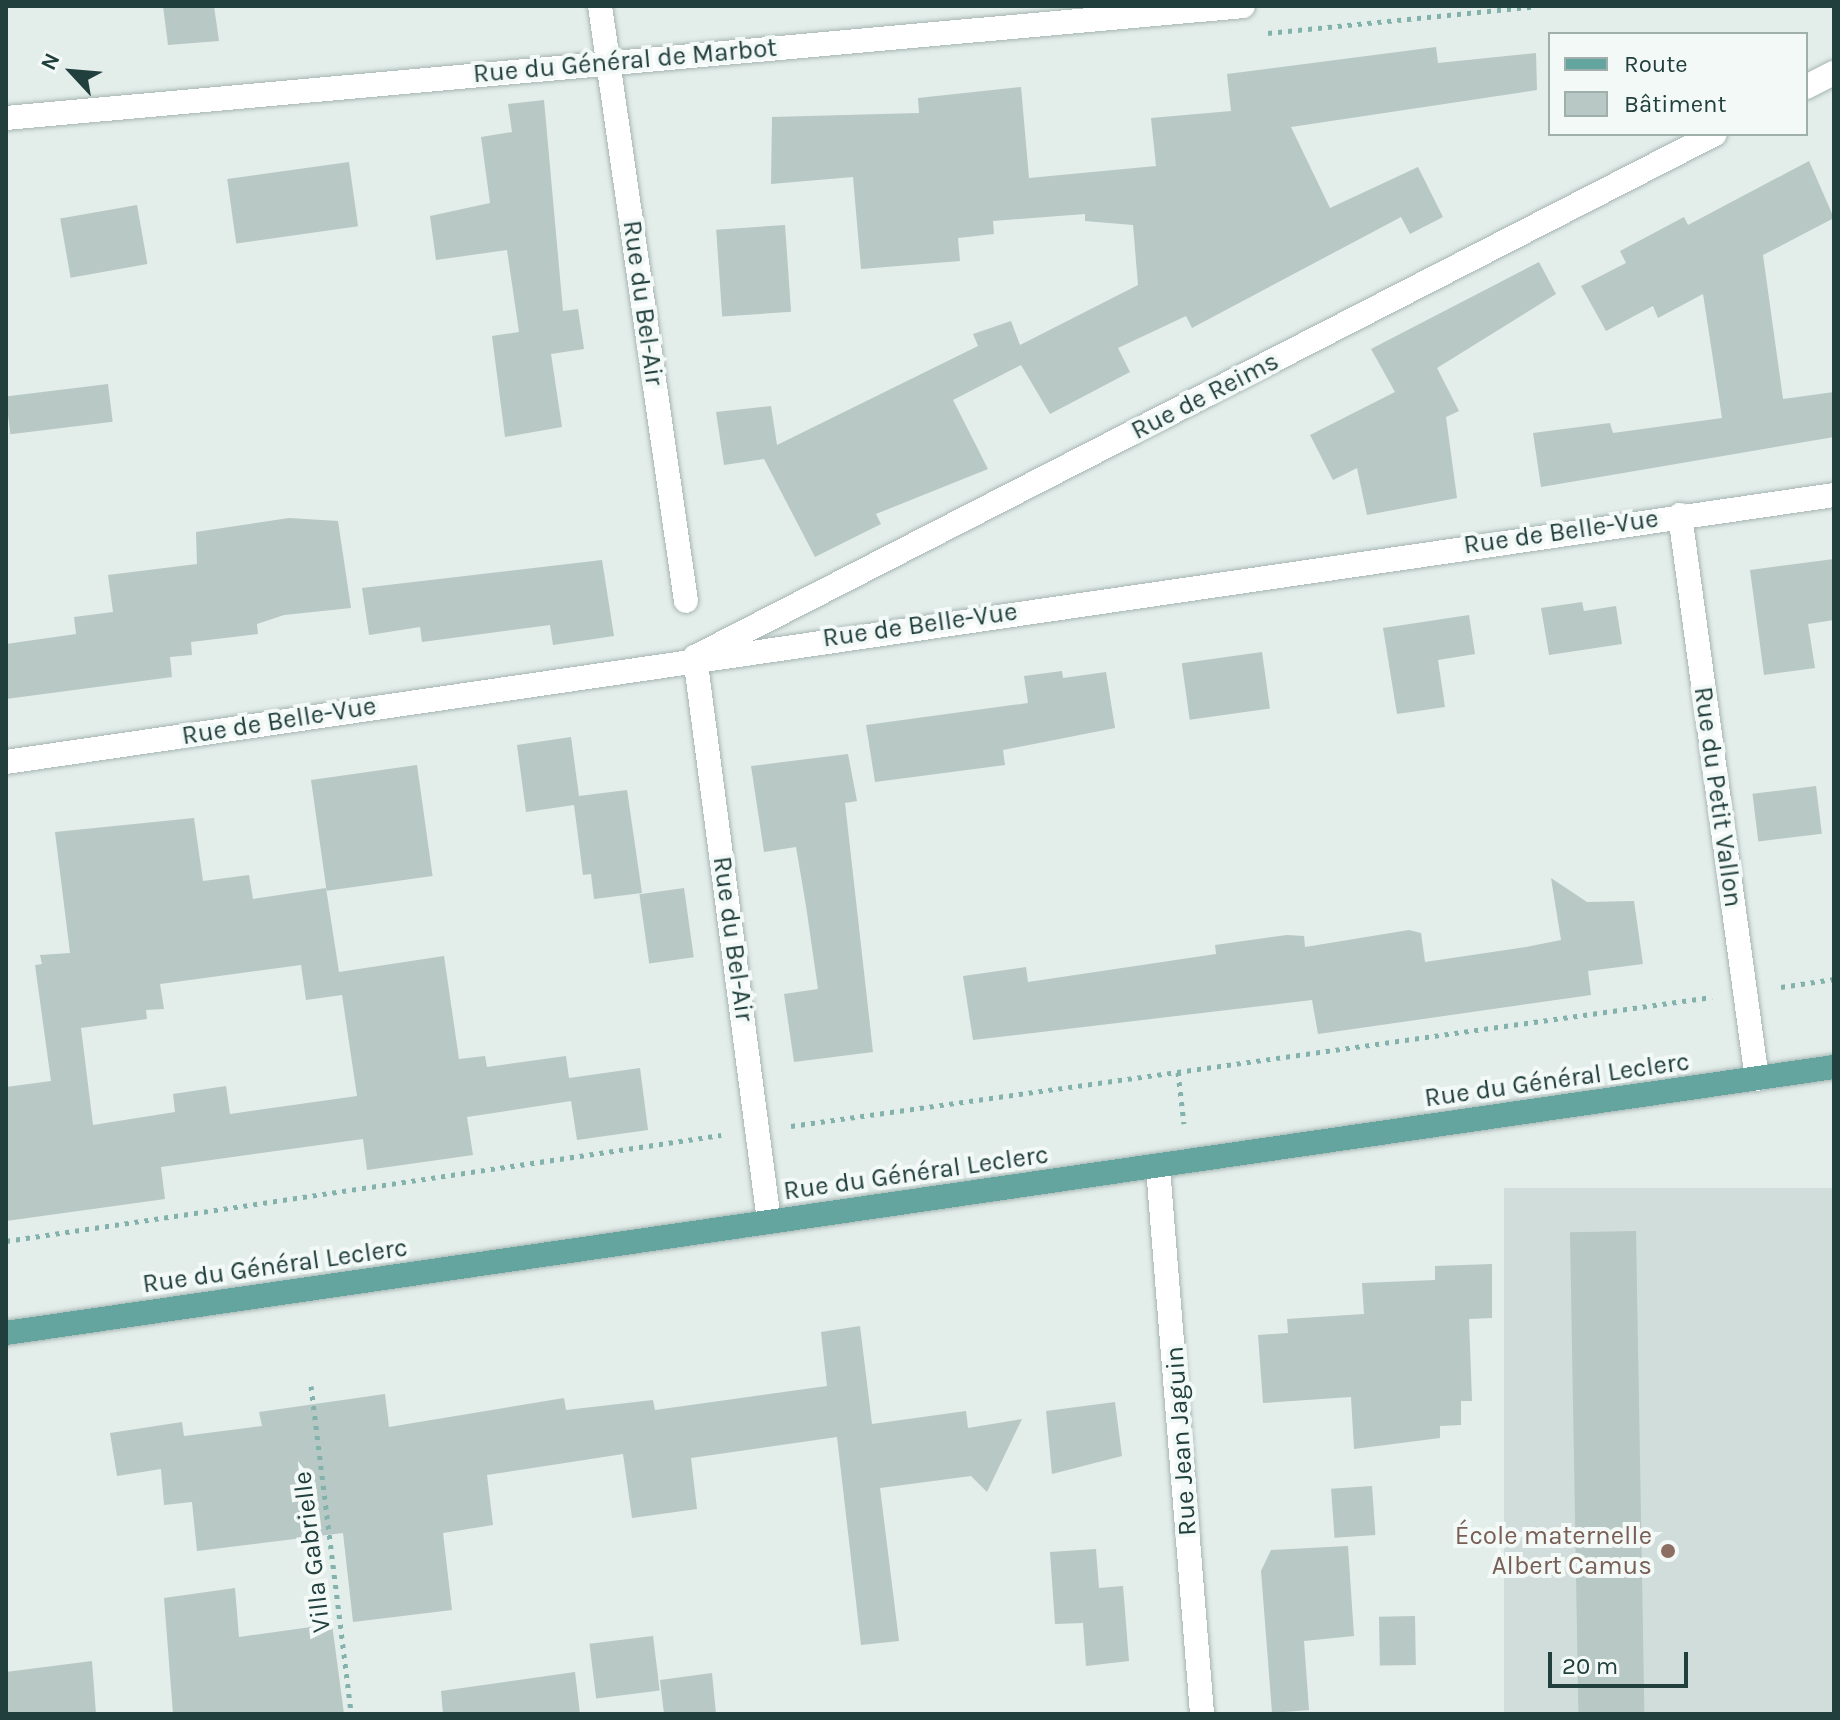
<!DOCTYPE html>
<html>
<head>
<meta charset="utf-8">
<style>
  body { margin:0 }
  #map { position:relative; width:1840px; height:1720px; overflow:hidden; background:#e3edea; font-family:Karla,sans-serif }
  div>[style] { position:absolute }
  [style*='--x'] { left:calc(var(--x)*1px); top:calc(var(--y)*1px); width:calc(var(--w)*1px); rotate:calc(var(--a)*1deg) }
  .built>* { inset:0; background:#d1ddda; transform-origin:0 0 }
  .building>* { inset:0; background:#b8c8c4; transform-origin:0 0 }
  .path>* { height:5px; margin-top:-2.5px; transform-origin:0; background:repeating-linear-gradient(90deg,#82b2ab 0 4px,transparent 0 10px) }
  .roads { filter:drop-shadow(0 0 2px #a5b5b2) drop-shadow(0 0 2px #a5b5b2) }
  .street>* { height:24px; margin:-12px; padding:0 12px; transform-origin:12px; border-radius:12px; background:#fff }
  .primary>* { height:24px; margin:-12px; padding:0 12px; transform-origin:12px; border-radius:12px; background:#65a59f }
  .dots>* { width:22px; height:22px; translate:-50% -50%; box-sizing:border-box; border:4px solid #f3f9f7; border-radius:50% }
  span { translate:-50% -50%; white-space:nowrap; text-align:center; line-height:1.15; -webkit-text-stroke:8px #f3f9f7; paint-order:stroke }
  .street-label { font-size:26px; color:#213f3c }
  .education-label { font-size:26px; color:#785e54 }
  .right { translate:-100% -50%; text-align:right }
  .frame { position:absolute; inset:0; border:8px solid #213f3c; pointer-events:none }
  .legend { position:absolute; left:1548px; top:32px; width:260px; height:104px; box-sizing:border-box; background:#f3f9f7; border:2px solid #9fafac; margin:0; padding:10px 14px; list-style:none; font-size:24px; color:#213f3c }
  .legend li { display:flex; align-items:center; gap:16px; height:40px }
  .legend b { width:40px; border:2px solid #9fafac }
  .north { position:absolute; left:32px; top:32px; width:80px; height:80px; -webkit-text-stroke:6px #f3f9f7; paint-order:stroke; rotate:296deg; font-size:22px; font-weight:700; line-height:32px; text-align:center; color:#213f3c }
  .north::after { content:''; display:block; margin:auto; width:28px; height:36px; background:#213f3c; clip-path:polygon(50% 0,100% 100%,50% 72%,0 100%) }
  .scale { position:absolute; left:1548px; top:1652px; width:140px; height:36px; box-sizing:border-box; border:4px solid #213f3c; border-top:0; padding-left:10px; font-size:24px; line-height:28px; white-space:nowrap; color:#213f3c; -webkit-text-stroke:6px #f3f9f7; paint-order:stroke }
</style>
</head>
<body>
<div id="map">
  <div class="built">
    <i style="left:1834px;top:1188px;width:526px;height:330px;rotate:90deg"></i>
  </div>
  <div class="building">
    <i style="clip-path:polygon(163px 6px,214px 6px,219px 41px,168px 45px)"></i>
    <i style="clip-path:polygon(1436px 47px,1438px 63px,1536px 53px,1537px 90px,1291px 127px,1330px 208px,1418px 167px,1443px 217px,1410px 234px,1401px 217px,1192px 328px,1186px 316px,1118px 348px,1130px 372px,1050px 414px,1021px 365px,953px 400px,988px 469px,876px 514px,881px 524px,815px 557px,764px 459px,724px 465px,716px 412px,771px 406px,777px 445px,978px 346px,973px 334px,1011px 321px,1020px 345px,1138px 285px,1133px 225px,1085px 221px,1085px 214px,993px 221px,994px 234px,958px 238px,960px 261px,861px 269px,853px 177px,771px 184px,772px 117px,919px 113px,918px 98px,1021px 87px,1029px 178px,1156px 166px,1151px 118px,1231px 111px,1227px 74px)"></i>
    <i style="clip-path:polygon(544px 100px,563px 311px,578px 309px,584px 349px,551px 354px,562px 427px,505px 437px,492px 336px,519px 332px,507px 250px,436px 260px,430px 216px,490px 203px,481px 137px,512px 132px,508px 104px)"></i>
    <i style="clip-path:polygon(1809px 161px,1834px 218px,1763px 255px,1783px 399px,1834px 392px,1834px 437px,1541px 487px,1533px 433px,1610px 423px,1613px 433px,1722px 418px,1703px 294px,1658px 318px,1653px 306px,1606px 331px,1581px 286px,1626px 263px,1620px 251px,1684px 217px,1688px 225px)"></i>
    <i style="left:349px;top:162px;width:65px;height:123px;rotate:82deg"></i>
    <i style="left:137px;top:205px;width:60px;height:78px;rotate:80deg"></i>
    <i style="left:785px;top:225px;width:87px;height:69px;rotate:86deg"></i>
    <i style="clip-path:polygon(1539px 262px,1556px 294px,1437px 368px,1459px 411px,1446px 417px,1457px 498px,1367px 515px,1357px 468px,1333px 480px,1310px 435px,1395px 392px,1371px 349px)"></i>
    <i style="left:108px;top:384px;width:38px;height:103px;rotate:83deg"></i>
    <i style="clip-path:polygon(289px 518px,338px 521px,351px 608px,284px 615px,257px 624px,258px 634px,191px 642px,192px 655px,170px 657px,172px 677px,6px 699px,6px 644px,76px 634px,74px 617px,113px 612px,108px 575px,197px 564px,196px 532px)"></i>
    <i style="clip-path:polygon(1834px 559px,1834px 620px,1808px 624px,1815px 668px,1764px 675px,1750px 570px)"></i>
    <i style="clip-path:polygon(602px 560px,614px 636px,553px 645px,550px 625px,422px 642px,420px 627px,369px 635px,362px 588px)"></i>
    <i style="clip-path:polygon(1582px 602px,1584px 611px,1616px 606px,1622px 644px,1549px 655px,1541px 608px)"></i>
    <i style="clip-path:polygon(1469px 615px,1475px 654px,1438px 660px,1445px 707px,1397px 714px,1383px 628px)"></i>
    <i style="left:1262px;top:652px;width:57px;height:81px;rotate:82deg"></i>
    <i style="clip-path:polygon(1062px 671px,1063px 678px,1106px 672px,1115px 728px,1003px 750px,1005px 765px,875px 782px,866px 725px,1028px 703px,1024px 676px)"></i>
    <i style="clip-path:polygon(571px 737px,579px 796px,627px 790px,642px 893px,594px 899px,591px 874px,583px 875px,574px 805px,526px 812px,517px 745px)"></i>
    <i style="clip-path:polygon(848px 754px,857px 801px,845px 803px,873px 1052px,794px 1062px,784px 994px,818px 989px,806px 906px,796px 847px,764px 852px,751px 766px)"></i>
    <i style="left:417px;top:765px;width:112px;height:107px;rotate:82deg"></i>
    <i style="left:1816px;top:786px;width:48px;height:64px;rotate:83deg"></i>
    <i style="clip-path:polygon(evenodd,194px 818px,203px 881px,249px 875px,253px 899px,326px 888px,339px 972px,444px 956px,459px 1059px,485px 1056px,487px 1067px,566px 1056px,569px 1078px,640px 1068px,648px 1130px,577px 1140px,571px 1101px,467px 1117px,473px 1155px,367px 1170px,363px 1139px,161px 1167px,165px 1199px,6px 1221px,6px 1087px,51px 1081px,35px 965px,42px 964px,40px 955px,70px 953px,55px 832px,194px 818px,301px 965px,306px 1000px,342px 995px,357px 1096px,230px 1114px,226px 1086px,173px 1094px,175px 1112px,93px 1125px,81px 1028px,147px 1019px,146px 1010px,164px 1009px,160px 984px,301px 965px)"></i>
    <i style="clip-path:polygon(1551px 878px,1587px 902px,1634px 901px,1643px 964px,1588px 971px,1591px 995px,1318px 1034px,1312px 1000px,973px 1040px,963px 976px,1026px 967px,1028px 982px,1216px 954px,1215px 945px,1287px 935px,1304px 936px,1305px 947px,1409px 930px,1421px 933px,1425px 962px,1526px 947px,1561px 940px)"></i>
    <i style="left:684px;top:888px;width:70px;height:45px;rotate:82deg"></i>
    <i style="left:1636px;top:1231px;width:483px;height:66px;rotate:89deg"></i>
    <i style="clip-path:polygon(1492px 1264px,1492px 1318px,1469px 1319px,1472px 1401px,1461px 1401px,1461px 1425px,1440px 1426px,1440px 1438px,1354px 1449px,1351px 1397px,1263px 1403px,1258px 1335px,1288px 1333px,1287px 1319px,1364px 1314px,1362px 1283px,1435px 1280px,1435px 1266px)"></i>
    <i style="clip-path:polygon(860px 1326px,872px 1424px,966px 1411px,968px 1428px,1022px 1419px,987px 1492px,971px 1476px,880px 1488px,899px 1641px,861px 1645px,837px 1437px,691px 1458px,697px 1509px,632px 1518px,623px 1454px,487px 1475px,493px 1525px,443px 1533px,452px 1610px,353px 1622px,343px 1533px,197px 1551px,192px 1502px,164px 1505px,161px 1469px,117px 1476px,110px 1433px,182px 1422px,184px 1436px,262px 1426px,259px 1412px,385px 1394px,389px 1427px,564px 1398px,566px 1410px,653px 1400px,655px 1410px,827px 1386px,821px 1332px)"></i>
    <i style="clip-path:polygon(1115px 1402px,1122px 1456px,1052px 1474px,1046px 1411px)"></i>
    <i style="left:1372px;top:1486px;width:49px;height:41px;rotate:86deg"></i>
    <i style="clip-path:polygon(1348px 1546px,1354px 1636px,1304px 1641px,1309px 1710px,1272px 1713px,1261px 1571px,1271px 1550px)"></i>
    <i style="clip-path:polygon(1096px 1549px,1099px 1588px,1123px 1586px,1129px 1661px,1086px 1666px,1083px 1623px,1055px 1624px,1050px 1552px)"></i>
    <i style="clip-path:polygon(235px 1588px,239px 1637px,332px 1624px,344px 1714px,173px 1714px,164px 1598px)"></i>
    <i style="left:1415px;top:1616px;width:49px;height:36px;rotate:89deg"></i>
    <i style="left:653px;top:1636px;width:55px;height:64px;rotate:83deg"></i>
    <i style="clip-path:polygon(92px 1661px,96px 1714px,6px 1714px,6px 1672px)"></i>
    <i style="clip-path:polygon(575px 1672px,580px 1714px,443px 1714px,441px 1691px)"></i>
    <i style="clip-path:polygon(712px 1673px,716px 1714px,664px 1714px,660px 1680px)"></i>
  </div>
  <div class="path">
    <i style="--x:1268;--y:33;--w:270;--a:-5.7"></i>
    <i style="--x:1781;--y:987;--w:54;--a:-8.6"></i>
    <i style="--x:1178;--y:1072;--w:52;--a:83.4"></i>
    <i style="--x:791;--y:1126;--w:930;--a:-7.97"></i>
    <i style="--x:6;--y:1241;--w:723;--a:-8.43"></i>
    <i style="--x:311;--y:1386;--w:330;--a:83"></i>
  </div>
  <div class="roads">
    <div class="street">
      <i style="--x:600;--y:6;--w:601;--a:81.78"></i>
      <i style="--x:1806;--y:87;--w:31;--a:-27"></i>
      <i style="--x:6;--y:118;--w:1242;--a:-5.17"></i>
      <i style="--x:1680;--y:515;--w:569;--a:82.23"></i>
      <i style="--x:6;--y:762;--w:1847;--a:-8.31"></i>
      <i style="--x:1158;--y:1168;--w:548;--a:85.39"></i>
      <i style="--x:769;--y:1221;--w:569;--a:-97.47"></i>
      <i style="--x:695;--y:657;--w:1146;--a:-27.15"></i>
    </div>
    <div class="primary">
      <i style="--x:6;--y:1333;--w:1847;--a:-8.28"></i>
    </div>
  </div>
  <div class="dots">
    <i style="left:1668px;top:1551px;background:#8d6e63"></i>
  </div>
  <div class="street-label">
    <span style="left:625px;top:61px;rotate:-5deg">Rue du Général de Marbot</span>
    <span style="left:643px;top:303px;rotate:82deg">Rue du Bel-Air</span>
    <span style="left:1205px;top:396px;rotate:-27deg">Rue de Reims</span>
    <span style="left:1561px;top:532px;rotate:-8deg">Rue de Belle-Vue</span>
    <span style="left:920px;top:625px;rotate:-8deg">Rue de Belle-Vue</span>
    <span style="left:279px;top:721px;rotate:-9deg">Rue de Belle-Vue</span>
    <span style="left:1718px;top:797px;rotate:82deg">Rue du Petit Vallon</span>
    <span style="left:733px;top:939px;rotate:82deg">Rue du Bel-Air</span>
    <span style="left:1557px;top:1080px;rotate:-8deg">Rue du Général Leclerc</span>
    <span style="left:916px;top:1173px;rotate:-8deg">Rue du Général Leclerc</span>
    <span style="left:275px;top:1266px;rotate:-8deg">Rue du Général Leclerc</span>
    <span style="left:1181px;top:1441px;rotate:-94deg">Rue Jean Jaguin</span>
    <span style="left:312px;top:1552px;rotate:-97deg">Villa Gabrielle</span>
  </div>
  <div class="education-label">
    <span class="right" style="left:1652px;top:1551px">École maternelle<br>Albert Camus</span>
  </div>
  <div class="frame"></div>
  <ul class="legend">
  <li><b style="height:10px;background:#65a59f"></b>Route</li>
  <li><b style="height:22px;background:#b8c8c4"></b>Bâtiment</li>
  </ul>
  <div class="north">N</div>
  <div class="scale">20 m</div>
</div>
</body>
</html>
